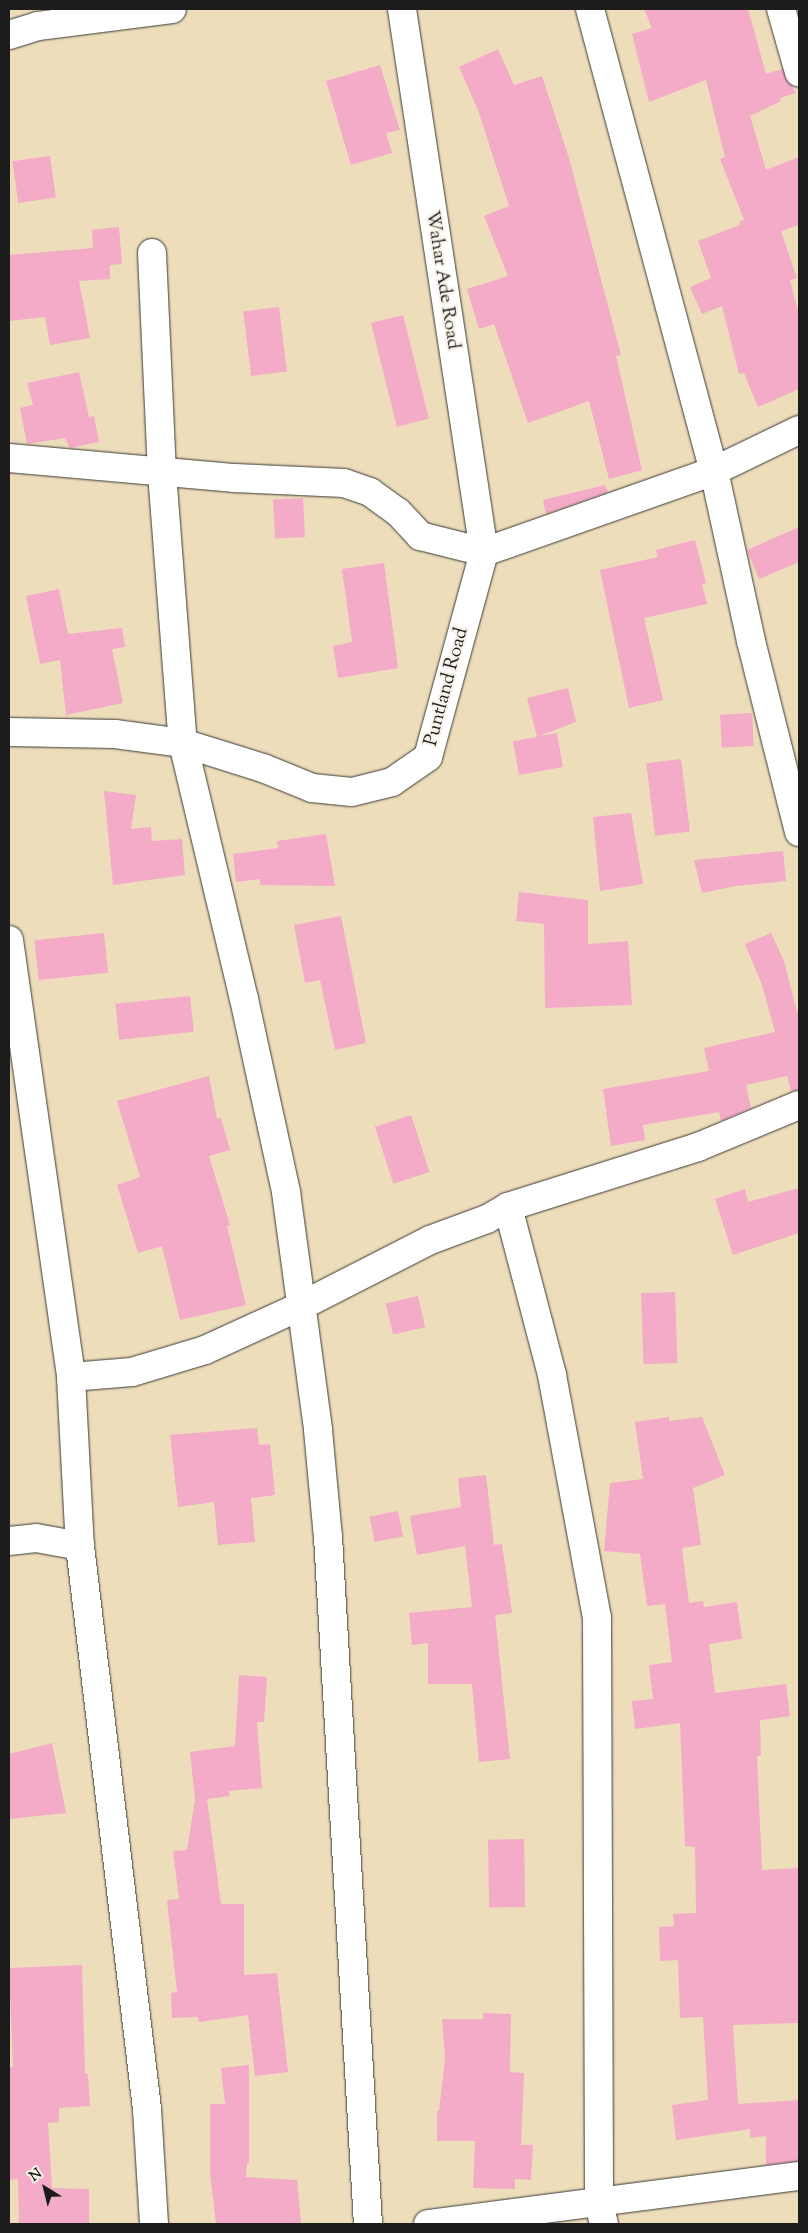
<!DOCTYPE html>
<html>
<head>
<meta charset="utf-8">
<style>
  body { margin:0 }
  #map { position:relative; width:808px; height:2233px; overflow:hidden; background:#edddbb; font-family:"Sorts Mill Goudy",serif }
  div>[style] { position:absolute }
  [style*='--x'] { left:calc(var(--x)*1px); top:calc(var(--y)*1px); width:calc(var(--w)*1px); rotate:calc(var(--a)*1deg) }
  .building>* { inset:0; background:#f3abc8; transform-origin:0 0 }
  .roads { filter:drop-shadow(0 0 1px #3b3934) drop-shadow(0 0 1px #3b3934) }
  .minor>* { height:28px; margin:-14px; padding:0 14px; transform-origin:14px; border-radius:14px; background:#fff }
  span { translate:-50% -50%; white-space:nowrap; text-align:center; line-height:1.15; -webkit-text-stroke:4.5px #f7f3e8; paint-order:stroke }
  .street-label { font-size:19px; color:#1c1c1c }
  .frame { position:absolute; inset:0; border:10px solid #1c1c1c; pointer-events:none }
  .north { position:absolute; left:20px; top:2163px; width:50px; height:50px; -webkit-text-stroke:4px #f7f3e8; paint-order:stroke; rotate:324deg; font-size:14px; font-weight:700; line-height:20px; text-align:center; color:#1c1c1c }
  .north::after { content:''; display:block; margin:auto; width:18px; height:22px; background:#1c1c1c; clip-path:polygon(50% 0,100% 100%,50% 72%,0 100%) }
</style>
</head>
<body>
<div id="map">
  <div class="building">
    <i style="clip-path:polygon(644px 9px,748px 9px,766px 74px,782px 69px,796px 93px,780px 98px,781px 101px,750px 116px,766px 170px,799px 157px,799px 225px,781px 231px,797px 278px,790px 280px,799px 315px,799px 389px,758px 407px,744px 373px,739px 374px,722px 306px,702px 314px,690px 287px,711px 278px,698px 241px,740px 225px,739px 222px,744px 220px,720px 159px,725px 157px,706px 80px,649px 102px,632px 34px,652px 28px)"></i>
    <i style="clip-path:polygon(498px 49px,514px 85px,542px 76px,569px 158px,621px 355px,616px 356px,642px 470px,609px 479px,589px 401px,528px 423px,494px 324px,479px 329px,467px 289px,508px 276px,484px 216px,509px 206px,478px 110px,459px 67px)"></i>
    <i style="clip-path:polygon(380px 65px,400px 130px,386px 133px,392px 153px,351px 165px,326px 81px)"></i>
    <i style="left:50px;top:156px;width:42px;height:38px;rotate:82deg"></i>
    <i style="clip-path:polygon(119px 227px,122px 264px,110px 265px,110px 279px,79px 281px,90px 338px,50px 345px,45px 317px,9px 321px,9px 255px,93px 248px,92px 230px)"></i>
    <i style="left:279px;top:307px;width:65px;height:36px;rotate:83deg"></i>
    <i style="left:403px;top:315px;width:107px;height:33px;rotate:76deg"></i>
    <i style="clip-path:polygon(79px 372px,89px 417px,94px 416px,99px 442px,70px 448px,65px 438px,27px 444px,20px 408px,33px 405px,27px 383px)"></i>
    <i style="clip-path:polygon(605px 485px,608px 492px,546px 514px,543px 500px)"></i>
    <i style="left:303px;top:498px;width:39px;height:30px;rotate:87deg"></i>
    <i style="clip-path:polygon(799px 527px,799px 562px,759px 579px,747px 550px)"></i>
    <i style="clip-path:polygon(695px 540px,706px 583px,702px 584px,707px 604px,644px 618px,663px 700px,629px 708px,600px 570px,658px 557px,656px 550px)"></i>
    <i style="clip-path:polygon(384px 563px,398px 668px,338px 678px,333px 646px,352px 642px,342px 569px)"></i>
    <i style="clip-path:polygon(59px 589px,68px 634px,122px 628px,125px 647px,112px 649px,123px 703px,66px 715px,60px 660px,40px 664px,26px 596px)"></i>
    <i style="clip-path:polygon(568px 688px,576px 722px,539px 736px,557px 733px,563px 767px,519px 775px,513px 741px,537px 737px,527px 698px)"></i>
    <i style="left:752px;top:713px;width:33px;height:32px;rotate:87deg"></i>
    <i style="left:681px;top:759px;width:73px;height:35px;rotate:83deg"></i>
    <i style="clip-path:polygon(104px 791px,136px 795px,131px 829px,151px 827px,152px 841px,182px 839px,185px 875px,113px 885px)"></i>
    <i style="clip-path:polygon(631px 813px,643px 884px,600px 891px,593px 817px)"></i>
    <i style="clip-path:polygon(326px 834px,335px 886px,260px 885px,260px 879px,236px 882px,233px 854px,278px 848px,277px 841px)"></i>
    <i style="clip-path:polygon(783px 851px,786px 881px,736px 886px,702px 893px,694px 860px)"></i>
    <i style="clip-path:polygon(519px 892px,588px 900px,588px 944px,628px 941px,632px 1005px,545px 1008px,544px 924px,516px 921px)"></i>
    <i style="clip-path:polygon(341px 916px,366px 1043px,335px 1050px,320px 980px,305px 983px,294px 925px)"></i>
    <i style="left:104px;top:933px;width:40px;height:70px;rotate:84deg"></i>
    <i style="clip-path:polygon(771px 933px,784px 961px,799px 1019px,799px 1090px,791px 1091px,787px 1076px,746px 1085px,751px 1108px,721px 1121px,719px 1112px,643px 1125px,645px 1140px,611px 1146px,603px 1089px,709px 1071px,704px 1048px,775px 1032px,762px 985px,745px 944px)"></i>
    <i style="left:190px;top:996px;width:36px;height:75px;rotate:84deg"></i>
    <i style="clip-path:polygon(209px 1076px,217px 1119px,221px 1118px,230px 1150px,209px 1156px,230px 1225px,227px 1226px,246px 1305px,180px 1320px,162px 1246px,138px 1253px,117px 1185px,140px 1177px,117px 1101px)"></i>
    <i style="left:411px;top:1115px;width:60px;height:38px;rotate:72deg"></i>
    <i style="clip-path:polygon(799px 1188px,799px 1233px,733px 1255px,715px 1199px,745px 1189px,748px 1202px)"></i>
    <i style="left:675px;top:1292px;width:71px;height:34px;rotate:88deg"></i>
    <i style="left:418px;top:1296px;width:32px;height:33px;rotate:77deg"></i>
    <i style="clip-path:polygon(669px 1417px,669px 1421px,702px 1417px,725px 1475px,693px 1488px,701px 1545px,682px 1548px,689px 1603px,703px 1601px,704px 1607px,737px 1602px,742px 1639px,709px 1644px,715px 1693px,786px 1684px,790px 1716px,760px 1720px,761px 1756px,757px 1756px,762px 1870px,799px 1868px,799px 2023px,733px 2025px,738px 2104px,799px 2100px,799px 2161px,766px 2165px,766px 2136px,750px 2138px,750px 2129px,676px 2140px,672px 2105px,708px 2100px,703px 2017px,680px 2018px,678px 1960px,660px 1961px,659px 1927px,674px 1926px,673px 1914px,696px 1913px,695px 1847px,685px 1846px,680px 1723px,635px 1729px,632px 1701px,653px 1699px,649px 1665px,672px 1662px,665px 1604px,647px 1606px,640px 1554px,604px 1551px,610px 1483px,643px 1479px,635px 1422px)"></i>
    <i style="clip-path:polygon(257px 1428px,259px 1445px,270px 1444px,275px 1495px,251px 1498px,255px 1542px,218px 1545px,214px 1502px,178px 1507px,170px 1435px)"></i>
    <i style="clip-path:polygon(486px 1475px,494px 1545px,502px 1544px,512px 1613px,495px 1615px,510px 1759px,479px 1762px,472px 1684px,428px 1684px,428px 1643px,412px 1645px,409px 1613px,472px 1607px,465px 1546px,417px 1555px,410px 1516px,461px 1507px,458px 1478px)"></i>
    <i style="left:398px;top:1511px;width:26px;height:29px;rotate:79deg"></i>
    <i style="clip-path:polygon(239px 1675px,267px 1677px,264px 1722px,257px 1722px,262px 1788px,229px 1791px,230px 1796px,207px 1799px,221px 1904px,244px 1904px,244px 1975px,277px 1973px,288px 2072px,255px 2076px,248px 2015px,199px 2022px,198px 2017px,172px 2018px,171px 1993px,177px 1992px,167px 1900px,179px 1899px,173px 1851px,187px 1850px,195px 1800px,190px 1752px,235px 1746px)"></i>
    <i style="clip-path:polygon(52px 1743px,66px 1813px,9px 1819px,9px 1754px)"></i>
    <i style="left:524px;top:1839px;width:68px;height:36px;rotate:89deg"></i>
    <i style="clip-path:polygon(82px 1965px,85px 2074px,88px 2074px,90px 2106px,59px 2108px,59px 2122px,48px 2123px,52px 2188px,89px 2189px,89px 2224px,19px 2224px,18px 2179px,9px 2180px,9px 2068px,13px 2067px,9px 1968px)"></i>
    <i style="clip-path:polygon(483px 2013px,511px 2014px,510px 2072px,524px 2073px,521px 2145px,533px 2145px,531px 2180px,515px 2179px,515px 2189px,473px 2188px,475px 2141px,437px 2141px,437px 2111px,439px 2111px,445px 2058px,442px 2019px,483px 2019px)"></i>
    <i style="clip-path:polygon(249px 2065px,249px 2163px,247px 2163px,246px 2177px,297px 2180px,301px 2224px,216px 2224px,210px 2174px,210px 2104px,225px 2104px,221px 2068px)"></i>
  </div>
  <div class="roads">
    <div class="minor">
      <i style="--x:590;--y:9;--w:478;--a:75"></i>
      <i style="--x:714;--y:471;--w:174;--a:77.7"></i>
      <i style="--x:751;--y:641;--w:197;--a:75.9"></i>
      <i style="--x:781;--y:9;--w:66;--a:74.1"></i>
      <i style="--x:9;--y:35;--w:30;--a:-17"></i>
      <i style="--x:38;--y:26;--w:135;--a:-7.2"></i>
      <i style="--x:152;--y:253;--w:220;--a:87.4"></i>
      <i style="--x:162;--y:473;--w:271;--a:85.6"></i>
      <i style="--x:183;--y:743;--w:263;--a:76.6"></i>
      <i style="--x:244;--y:999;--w:198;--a:77.7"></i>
      <i style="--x:286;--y:1192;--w:240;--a:82.3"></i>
      <i style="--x:318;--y:1430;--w:107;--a:84.7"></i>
      <i style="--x:328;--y:1537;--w:688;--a:86.67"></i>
      <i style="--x:9;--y:458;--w:227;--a:5.1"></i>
      <i style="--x:235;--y:478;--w:109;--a:2.6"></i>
      <i style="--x:344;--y:483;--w:28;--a:19"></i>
      <i style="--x:370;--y:492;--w:34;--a:36"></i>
      <i style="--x:398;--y:512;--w:33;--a:47"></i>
      <i style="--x:420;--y:536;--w:66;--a:14"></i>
      <i style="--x:484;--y:552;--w:244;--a:-19.4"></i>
      <i style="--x:714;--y:471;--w:94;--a:-25.8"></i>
      <i style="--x:9;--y:732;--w:106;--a:1.1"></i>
      <i style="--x:115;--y:734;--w:69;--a:7.5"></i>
      <i style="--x:183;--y:743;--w:84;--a:17.4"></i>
      <i style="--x:263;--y:768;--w:53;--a:22.2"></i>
      <i style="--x:312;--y:788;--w:40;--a:5.7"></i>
      <i style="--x:352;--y:792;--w:41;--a:-14"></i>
      <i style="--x:392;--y:782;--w:44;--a:-34.8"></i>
      <i style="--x:428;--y:757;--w:213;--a:-74.7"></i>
      <i style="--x:484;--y:552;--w:549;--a:-98.59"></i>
      <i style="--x:9;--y:940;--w:441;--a:81.9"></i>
      <i style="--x:71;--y:1377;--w:169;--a:87"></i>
      <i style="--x:80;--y:1546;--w:567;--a:83.21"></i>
      <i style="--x:147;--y:2109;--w:115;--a:86.5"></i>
      <i style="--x:508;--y:1207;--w:174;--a:75.3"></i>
      <i style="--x:552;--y:1375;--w:247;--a:79.5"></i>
      <i style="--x:597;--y:1618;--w:585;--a:89.8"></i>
      <i style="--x:599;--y:2203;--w:22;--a:77"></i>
      <i style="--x:71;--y:1377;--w:61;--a:-4.7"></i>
      <i style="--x:132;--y:1372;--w:76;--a:-16.8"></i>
      <i style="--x:205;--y:1350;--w:106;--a:-24.6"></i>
      <i style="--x:301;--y:1306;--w:145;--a:-27.1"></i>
      <i style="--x:430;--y:1240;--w:61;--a:-20.2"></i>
      <i style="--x:487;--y:1219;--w:24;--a:-30"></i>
      <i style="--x:508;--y:1207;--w:199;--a:-17.5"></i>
      <i style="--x:698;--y:1147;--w:109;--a:-22.6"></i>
      <i style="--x:9;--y:1541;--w:27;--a:-6"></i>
      <i style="--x:36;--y:1538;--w:45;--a:10.3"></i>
      <i style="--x:428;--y:2224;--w:374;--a:-7.4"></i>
    </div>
  </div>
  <div class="street-label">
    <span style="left:442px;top:280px;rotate:81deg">Wahar Ade Road</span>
    <span style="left:447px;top:687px;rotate:-75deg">Puntland Road</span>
  </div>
  <div class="frame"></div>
  <div class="north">N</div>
</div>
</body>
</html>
